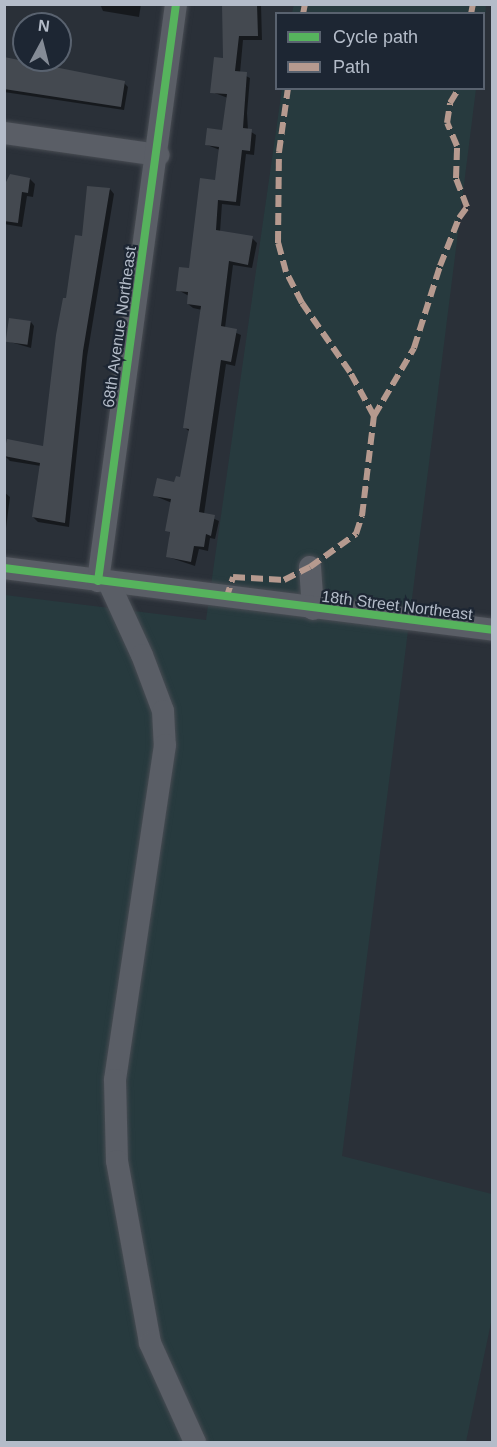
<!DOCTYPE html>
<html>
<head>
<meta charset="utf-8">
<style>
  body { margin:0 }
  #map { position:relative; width:497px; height:1447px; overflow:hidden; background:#2a3038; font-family:Arial,sans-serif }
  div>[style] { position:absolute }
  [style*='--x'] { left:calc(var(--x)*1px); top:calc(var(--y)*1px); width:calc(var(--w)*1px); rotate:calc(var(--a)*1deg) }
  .green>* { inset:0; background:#273a3e }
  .shadow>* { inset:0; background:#0007 }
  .building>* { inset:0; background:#444950; transform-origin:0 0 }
  .roads { filter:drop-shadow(0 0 2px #484c53) drop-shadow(0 0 2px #484c53) }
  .minor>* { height:22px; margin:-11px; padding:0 11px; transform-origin:11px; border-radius:11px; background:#5a5e66 }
  .quiet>* { height:6px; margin-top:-3px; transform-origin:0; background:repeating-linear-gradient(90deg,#b69a8f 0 12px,transparent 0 18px) }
  .cycleway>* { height:8px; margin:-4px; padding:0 4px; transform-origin:4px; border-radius:4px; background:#56b35d }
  span { translate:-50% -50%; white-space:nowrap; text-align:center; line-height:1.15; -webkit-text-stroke:4.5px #1d2633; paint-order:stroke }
  .street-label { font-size:16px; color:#b4bcc9 }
  .frame { position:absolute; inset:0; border:6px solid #b4bcc9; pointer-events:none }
  .legend { position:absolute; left:275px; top:12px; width:210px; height:78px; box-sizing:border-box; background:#1d2633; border:2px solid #59626f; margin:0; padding:8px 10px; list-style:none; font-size:18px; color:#b4bcc9 }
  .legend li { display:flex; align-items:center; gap:12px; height:30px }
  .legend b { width:30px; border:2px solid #59626f }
  .north { position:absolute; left:12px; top:12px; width:60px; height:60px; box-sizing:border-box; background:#1d2633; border:2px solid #59626f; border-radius:50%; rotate:7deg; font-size:16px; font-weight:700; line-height:24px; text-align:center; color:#b4bcc9 }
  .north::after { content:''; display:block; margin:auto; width:21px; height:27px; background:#848b96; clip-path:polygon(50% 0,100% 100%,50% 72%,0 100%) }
</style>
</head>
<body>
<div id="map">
  <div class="green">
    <i style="clip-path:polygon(294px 4px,486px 4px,486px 5px,484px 29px,484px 14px,292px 13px)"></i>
    <i style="clip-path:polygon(282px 89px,476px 89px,342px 1156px,492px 1194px,492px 1318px,466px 1442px,5px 1442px,5px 595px,206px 620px)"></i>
  </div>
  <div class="shadow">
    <i style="clip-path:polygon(100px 4px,141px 4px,139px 17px,103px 11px)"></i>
    <i style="clip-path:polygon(224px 4px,261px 4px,262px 40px,243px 40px,240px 73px,250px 78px,247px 113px,248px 130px,256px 135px,254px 155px,246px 154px,240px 206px,222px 204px,220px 232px,252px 238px,257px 243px,252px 268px,233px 265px,225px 328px,241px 335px,235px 366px,226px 364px,204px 514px,219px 521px,215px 539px,210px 538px,208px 551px,199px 549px,195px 566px,168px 557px,172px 503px,155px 496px,181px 479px,190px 432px,185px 428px,202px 310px,193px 308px,188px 304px,189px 296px,178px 290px,190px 270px,217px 181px,220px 150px,207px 145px,224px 131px,228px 98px,212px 92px,225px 59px)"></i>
    <i style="clip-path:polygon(4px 59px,124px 83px,128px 87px,124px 110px,4px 92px)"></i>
    <i style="clip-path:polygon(30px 179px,35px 184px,33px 197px,27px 196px,22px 227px,4px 224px,4px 187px)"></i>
    <i style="clip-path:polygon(110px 189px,114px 194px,87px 357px,69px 527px,38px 522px,33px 517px,41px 466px,10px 461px,5px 456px,44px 447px,68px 300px,83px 237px)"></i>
    <i style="clip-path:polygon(31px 322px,34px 326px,31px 348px,7px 341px)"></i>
    <i style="clip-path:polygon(4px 492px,10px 497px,6px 528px,4px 528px)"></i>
  </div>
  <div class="building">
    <i style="clip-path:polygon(222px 4px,257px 4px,258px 36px,239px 36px,235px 71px,247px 72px,243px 128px,252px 129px,250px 151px,242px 150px,236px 202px,218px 200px,216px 230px,253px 236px,248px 265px,229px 261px,221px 326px,237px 329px,231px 362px,221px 360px,199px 512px,215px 515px,211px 536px,206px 534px,204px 547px,194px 546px,191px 562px,166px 557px,170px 532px,165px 531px,171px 499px,153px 496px,157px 478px,174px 482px,176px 476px,180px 477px,189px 429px,183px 428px,201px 306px,187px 304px,188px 292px,176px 291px,179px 267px,189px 268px,200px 178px,215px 180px,219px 147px,205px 145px,207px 128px,222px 130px,227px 94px,210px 93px,214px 57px,223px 58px)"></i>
    <i style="clip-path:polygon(4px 57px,125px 81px,121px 107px,4px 89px)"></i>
    <i style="clip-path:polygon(10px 174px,30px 178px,28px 193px,22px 192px,18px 223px,4px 221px,4px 186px)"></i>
    <i style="clip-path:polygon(87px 186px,110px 188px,83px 351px,65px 523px,32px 517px,40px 463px,4px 456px,4px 452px,7px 439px,43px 446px,56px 335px,63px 298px,66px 298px,75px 235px,82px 236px)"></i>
    <i style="left:9px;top:318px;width:22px;height:24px;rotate:8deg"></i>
  </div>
  <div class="roads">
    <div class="minor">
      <i style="--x:4;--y:133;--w:156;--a:8.1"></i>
      <i style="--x:310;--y:567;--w:42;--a:85.9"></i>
      <i style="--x:4;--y:568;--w:492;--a:7.2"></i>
      <i style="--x:98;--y:581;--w:582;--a:-82.3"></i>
      <i style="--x:109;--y:583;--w:79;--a:65.4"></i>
      <i style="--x:142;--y:655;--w:60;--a:69.4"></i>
      <i style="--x:163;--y:711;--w:34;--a:87"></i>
      <i style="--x:165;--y:745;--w:339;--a:98.5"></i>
      <i style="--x:115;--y:1080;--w:81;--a:88.6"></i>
      <i style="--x:117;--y:1161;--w:185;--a:79.7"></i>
      <i style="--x:150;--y:1343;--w:109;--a:65.6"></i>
    </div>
  </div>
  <div class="quiet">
    <i style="--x:303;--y:14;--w:10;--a:-79"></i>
    <i style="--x:471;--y:14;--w:10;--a:-79"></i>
    <i style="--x:374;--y:416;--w:79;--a:-59.5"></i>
    <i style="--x:414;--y:348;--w:86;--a:-72.4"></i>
    <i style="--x:440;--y:266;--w:52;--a:-68.4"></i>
    <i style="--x:459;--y:218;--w:14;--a:-54"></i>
    <i style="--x:467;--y:207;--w:31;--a:-111"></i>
    <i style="--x:456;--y:178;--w:32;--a:-88"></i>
    <i style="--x:457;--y:146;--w:25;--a:-113"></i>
    <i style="--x:447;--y:123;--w:20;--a:-81"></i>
    <i style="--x:450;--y:103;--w:17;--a:-59"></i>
    <i style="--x:226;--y:599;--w:23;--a:-72"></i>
    <i style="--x:233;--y:577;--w:51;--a:3.4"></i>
    <i style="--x:284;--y:580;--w:29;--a:-27"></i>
    <i style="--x:310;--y:567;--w:57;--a:-35.7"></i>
    <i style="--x:356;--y:534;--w:19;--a:-72"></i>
    <i style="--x:362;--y:516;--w:101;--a:-83.2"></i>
    <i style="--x:374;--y:416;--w:50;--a:-118.6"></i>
    <i style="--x:350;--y:372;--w:84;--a:-124.8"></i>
    <i style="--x:302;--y:303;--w:35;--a:-117"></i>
    <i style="--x:286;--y:272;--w:30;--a:-105"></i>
    <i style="--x:278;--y:243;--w:91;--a:-89.4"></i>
    <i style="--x:279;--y:152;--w:65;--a:-82"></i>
  </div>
  <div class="cycleway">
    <i style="--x:4;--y:568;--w:492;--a:7.2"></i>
    <i style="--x:98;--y:581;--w:582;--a:-82.3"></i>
  </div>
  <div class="street-label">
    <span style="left:120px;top:327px;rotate:-82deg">68th Avenue Northeast</span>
    <span style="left:397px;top:606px;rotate:7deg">18th Street Northeast</span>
  </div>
  <div class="frame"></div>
  <ul class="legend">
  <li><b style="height:8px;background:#56b35d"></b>Cycle path</li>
  <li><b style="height:8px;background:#b69a8f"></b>Path</li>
  </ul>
  <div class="north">N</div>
</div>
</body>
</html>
